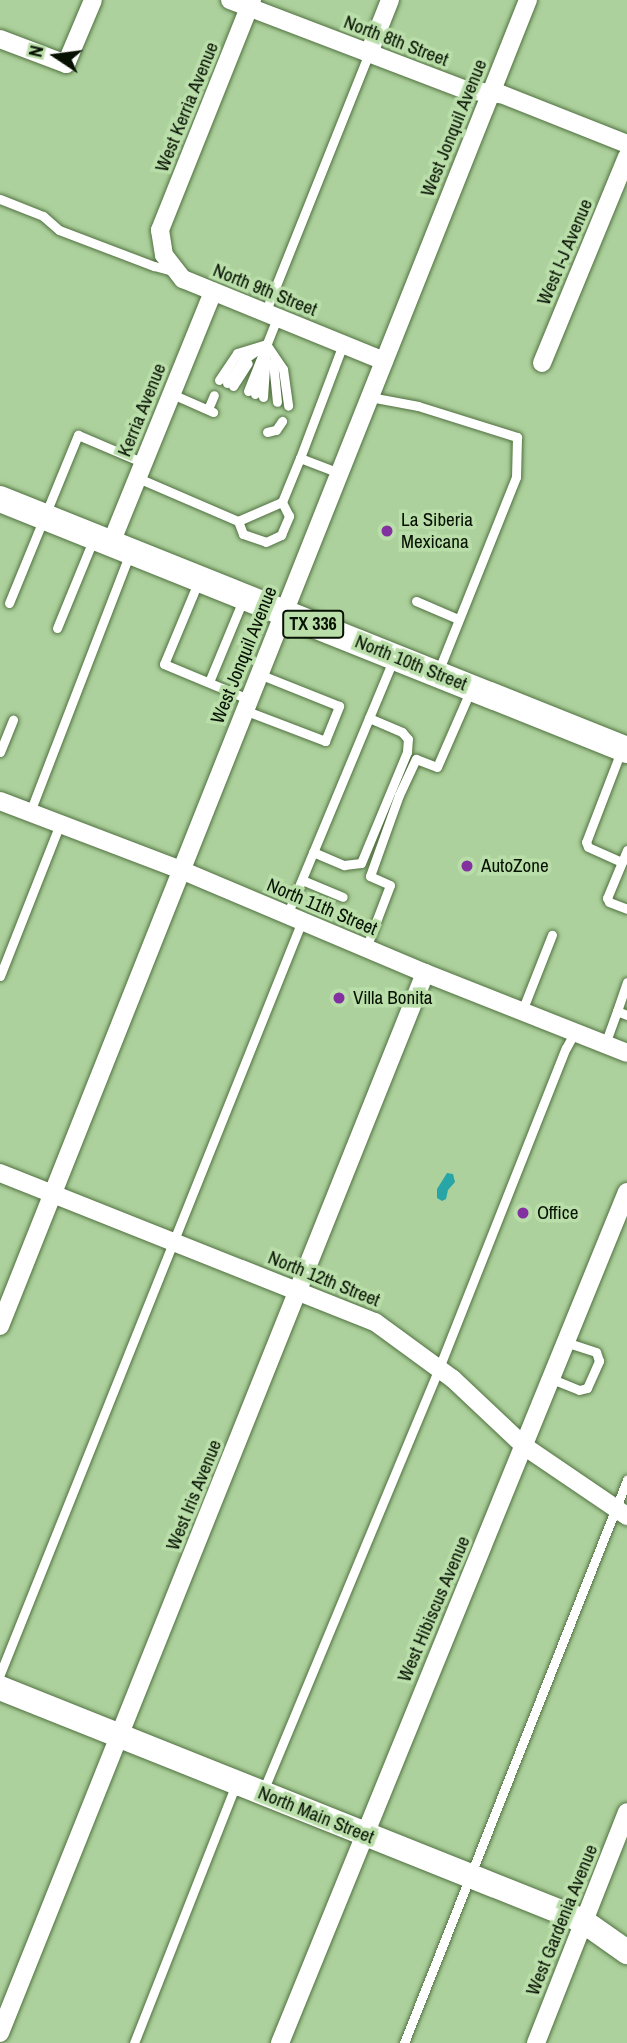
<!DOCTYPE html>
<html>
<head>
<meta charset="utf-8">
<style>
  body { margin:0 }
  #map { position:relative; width:627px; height:2043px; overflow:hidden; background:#add19c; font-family:"Archivo Narrow",sans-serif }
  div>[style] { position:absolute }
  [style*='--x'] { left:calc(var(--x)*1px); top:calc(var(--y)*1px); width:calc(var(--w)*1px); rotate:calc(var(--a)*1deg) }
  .water>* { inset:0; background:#28a5a6 }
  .roads { filter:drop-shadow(0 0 2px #517141) drop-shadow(0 0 2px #517141) }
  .lane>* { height:9px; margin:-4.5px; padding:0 4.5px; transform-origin:4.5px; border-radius:4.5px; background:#fff }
  .street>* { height:18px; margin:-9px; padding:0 9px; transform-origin:9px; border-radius:9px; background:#fff }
  .secondary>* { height:24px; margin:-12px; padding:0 12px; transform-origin:12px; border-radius:12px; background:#fff }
  .primary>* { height:26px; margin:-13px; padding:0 13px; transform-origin:13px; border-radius:13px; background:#fff }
  .dots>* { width:19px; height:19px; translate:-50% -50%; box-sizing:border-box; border:4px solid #badea9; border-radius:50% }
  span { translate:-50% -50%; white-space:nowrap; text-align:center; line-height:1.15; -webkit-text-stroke:7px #badea9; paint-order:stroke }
  .shield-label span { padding:2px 5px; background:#badea9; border:2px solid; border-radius:5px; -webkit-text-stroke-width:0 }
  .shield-label { font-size:18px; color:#061102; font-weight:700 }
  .street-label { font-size:19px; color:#061102 }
  .poi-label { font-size:19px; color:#061102 }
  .left { translate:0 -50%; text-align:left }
  .north { position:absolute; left:21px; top:21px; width:70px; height:70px; -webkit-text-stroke:5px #badea9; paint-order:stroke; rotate:283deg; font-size:19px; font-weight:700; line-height:28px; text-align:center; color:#061102 }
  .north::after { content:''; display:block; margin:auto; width:24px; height:32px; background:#061102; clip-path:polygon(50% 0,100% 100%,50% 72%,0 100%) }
</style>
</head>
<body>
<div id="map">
  <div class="water">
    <i style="clip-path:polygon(447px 1173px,453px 1174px,455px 1182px,448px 1190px,446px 1199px,442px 1201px,437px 1198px,437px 1189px)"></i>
  </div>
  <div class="roads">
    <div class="lane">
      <i style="--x:0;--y:199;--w:46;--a:21.6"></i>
      <i style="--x:43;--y:216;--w:21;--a:41"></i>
      <i style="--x:59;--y:230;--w:102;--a:20.8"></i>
      <i style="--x:154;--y:266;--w:20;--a:15"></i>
      <i style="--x:265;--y:313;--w:280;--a:-68.2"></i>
      <i style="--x:266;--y:344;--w:30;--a:56"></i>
      <i style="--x:283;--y:369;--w:37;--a:82"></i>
      <i style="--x:273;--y:362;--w:40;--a:84.3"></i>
      <i style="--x:219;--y:380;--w:32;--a:-56"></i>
      <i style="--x:237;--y:353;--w:30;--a:-17"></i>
      <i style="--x:227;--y:383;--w:28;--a:-55"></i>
      <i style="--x:243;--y:360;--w:16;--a:-35"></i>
      <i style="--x:233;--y:386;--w:27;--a:-57"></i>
      <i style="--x:248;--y:391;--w:79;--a:-68.3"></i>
      <i style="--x:172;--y:394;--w:45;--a:23.7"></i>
      <i style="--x:255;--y:394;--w:22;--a:-77"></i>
      <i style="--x:263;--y:397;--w:44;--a:-86.1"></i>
      <i style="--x:370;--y:397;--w:49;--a:10.6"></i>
      <i style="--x:418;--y:406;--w:104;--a:17.4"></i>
      <i style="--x:517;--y:437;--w:40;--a:91.4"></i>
      <i style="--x:516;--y:477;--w:210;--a:111.8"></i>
      <i style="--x:208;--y:409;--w:15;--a:-67"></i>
      <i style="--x:267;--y:432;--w:9;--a:-13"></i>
      <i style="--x:276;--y:430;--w:11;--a:-56"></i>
      <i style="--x:300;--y:458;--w:122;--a:-69.3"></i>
      <i style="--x:138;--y:478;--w:109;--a:23.3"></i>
      <i style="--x:238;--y:521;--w:48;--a:-23.4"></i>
      <i style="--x:282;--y:502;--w:48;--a:-67.8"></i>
      <i style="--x:300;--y:458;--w:42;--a:21"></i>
      <i style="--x:238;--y:521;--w:14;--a:69"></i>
      <i style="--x:243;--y:534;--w:24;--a:19"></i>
      <i style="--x:266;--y:542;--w:17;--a:-25"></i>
      <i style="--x:281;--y:535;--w:21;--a:-67"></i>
      <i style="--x:289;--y:516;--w:16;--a:-117"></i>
      <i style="--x:199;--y:580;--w:91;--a:112.6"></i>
      <i style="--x:164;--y:664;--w:91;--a:22.6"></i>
      <i style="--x:416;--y:601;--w:46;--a:23.2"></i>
      <i style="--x:9;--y:603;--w:182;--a:-67.7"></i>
      <i style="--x:78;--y:435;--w:72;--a:23"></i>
      <i style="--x:57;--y:628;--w:97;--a:-67.7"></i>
      <i style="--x:209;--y:682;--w:89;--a:-67.5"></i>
      <i style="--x:244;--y:710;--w:87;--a:20.9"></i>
      <i style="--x:325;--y:741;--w:38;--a:-68"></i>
      <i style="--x:339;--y:706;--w:86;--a:-158.2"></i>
      <i style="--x:621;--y:751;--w:97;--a:111"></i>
      <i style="--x:586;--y:842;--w:5;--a:68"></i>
      <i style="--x:588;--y:847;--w:37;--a:24"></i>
      <i style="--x:0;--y:752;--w:35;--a:-68"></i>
      <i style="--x:30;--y:812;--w:278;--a:-68.9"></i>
      <i style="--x:627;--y:850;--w:52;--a:112.6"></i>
      <i style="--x:607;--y:898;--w:4;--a:63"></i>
      <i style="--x:609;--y:902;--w:19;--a:21"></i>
      <i style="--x:313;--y:852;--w:34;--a:23"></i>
      <i style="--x:344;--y:865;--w:17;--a:-7"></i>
      <i style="--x:361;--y:863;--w:120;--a:-67.5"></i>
      <i style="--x:407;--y:752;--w:13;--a:-86"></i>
      <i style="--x:408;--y:739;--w:9;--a:-131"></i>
      <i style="--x:402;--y:732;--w:36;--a:-157"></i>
      <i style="--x:302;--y:880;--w:44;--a:22.5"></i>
      <i style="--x:287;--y:915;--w:278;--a:-67.4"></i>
      <i style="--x:366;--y:948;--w:67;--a:-69.1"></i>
      <i style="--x:390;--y:885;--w:22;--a:-156"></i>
      <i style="--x:370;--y:876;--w:86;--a:-70.3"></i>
      <i style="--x:399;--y:795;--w:40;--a:-65"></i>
      <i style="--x:416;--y:759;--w:22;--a:21"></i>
      <i style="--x:437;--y:767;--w:85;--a:-66.4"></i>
      <i style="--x:0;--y:976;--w:163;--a:-68.5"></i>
      <i style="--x:627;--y:982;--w:31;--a:109"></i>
      <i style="--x:617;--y:1011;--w:11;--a:22"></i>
      <i style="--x:522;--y:1011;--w:82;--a:-68.5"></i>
      <i style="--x:605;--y:1044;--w:35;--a:-70"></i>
      <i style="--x:552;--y:1379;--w:29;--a:22"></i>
      <i style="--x:579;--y:1390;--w:8;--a:-14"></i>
      <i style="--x:587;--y:1388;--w:30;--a:-66"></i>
      <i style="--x:599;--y:1361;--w:9;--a:-108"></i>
      <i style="--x:596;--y:1352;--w:32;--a:-162"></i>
      <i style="--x:0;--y:1674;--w:811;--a:-68.15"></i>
      <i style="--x:263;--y:1791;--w:458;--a:-67.4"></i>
      <i style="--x:439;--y:1368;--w:344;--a:-68.4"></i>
      <i style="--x:566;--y:1048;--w:18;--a:-61"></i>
      <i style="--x:134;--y:2043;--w:278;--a:-68.5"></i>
      <i style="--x:404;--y:2043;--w:606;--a:-68.39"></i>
    </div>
    <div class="street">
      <i style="--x:230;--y:0;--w:253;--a:20.9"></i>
      <i style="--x:466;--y:90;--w:35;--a:7"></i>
      <i style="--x:501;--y:94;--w:136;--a:21.6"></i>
      <i style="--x:252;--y:0;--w:248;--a:111.8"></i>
      <i style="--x:160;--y:230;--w:25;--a:81"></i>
      <i style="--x:164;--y:255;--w:31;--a:52"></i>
      <i style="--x:183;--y:279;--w:217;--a:22.2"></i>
      <i style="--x:0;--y:39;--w:71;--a:20.7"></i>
      <i style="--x:66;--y:64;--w:69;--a:-67.1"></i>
      <i style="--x:369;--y:53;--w:57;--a:-68.4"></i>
      <i style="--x:542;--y:363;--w:223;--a:-67.6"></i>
      <i style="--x:111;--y:543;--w:271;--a:-67.9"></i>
      <i style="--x:0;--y:801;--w:194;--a:20.9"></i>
      <i style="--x:181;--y:870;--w:265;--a:22.9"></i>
      <i style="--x:425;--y:973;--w:217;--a:21.6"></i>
      <i style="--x:0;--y:1173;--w:404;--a:21.7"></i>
      <i style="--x:375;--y:1322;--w:97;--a:36.2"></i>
      <i style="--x:453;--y:1379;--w:98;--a:43.3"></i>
      <i style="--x:524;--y:1446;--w:125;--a:34.2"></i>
      <i style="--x:0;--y:1326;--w:1427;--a:-68.29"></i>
      <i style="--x:0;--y:2033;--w:1142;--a:-68.15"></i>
      <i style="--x:280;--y:2043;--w:919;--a:-67.82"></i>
      <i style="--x:536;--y:2043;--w:248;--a:-68.5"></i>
    </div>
    <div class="secondary">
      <i style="--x:0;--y:1688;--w:628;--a:21.78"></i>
      <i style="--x:583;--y:1921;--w:54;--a:35.2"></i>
    </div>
    <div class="primary">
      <i style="--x:0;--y:499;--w:675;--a:21.82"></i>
    </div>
  </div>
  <div class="dots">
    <i style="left:387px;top:531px;background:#8331a0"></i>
    <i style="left:467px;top:866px;background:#8331a0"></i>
    <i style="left:339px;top:998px;background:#8331a0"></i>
    <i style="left:523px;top:1213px;background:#8331a0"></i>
  </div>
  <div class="shield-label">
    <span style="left:313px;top:624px">TX 336</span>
  </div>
  <div class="street-label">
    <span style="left:396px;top:41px;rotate:21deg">North 8th Street</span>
    <span style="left:187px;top:107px;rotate:-68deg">West Kerria Avenue</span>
    <span style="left:454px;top:128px;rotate:-68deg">West Jonquil Avenue</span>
    <span style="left:565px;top:252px;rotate:-67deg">West I-J Avenue</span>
    <span style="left:265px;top:290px;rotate:22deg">North 9th Street</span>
    <span style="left:142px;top:410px;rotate:-68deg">Kerria Avenue</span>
    <span style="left:244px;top:655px;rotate:-68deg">West Jonquil Avenue</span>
    <span style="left:411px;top:663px;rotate:22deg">North 10th Street</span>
    <span style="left:322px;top:907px;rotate:23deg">North 11th Street</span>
    <span style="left:324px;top:1279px;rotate:22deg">North 12th Street</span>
    <span style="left:194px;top:1495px;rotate:-68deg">West Iris Avenue</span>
    <span style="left:434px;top:1609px;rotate:-67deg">West Hibiscus Avenue</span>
    <span style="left:316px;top:1815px;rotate:22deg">North Main Street</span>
    <span style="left:562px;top:1920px;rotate:-68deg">West Gardenia Avenue</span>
  </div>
  <div class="poi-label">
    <span class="left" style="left:401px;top:531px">La Siberia<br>Mexicana</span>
    <span class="left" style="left:481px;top:866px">AutoZone</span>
    <span class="left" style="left:353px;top:998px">Villa Bonita</span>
    <span class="left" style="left:537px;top:1213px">Office</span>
  </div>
  <div class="north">N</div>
</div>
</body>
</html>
